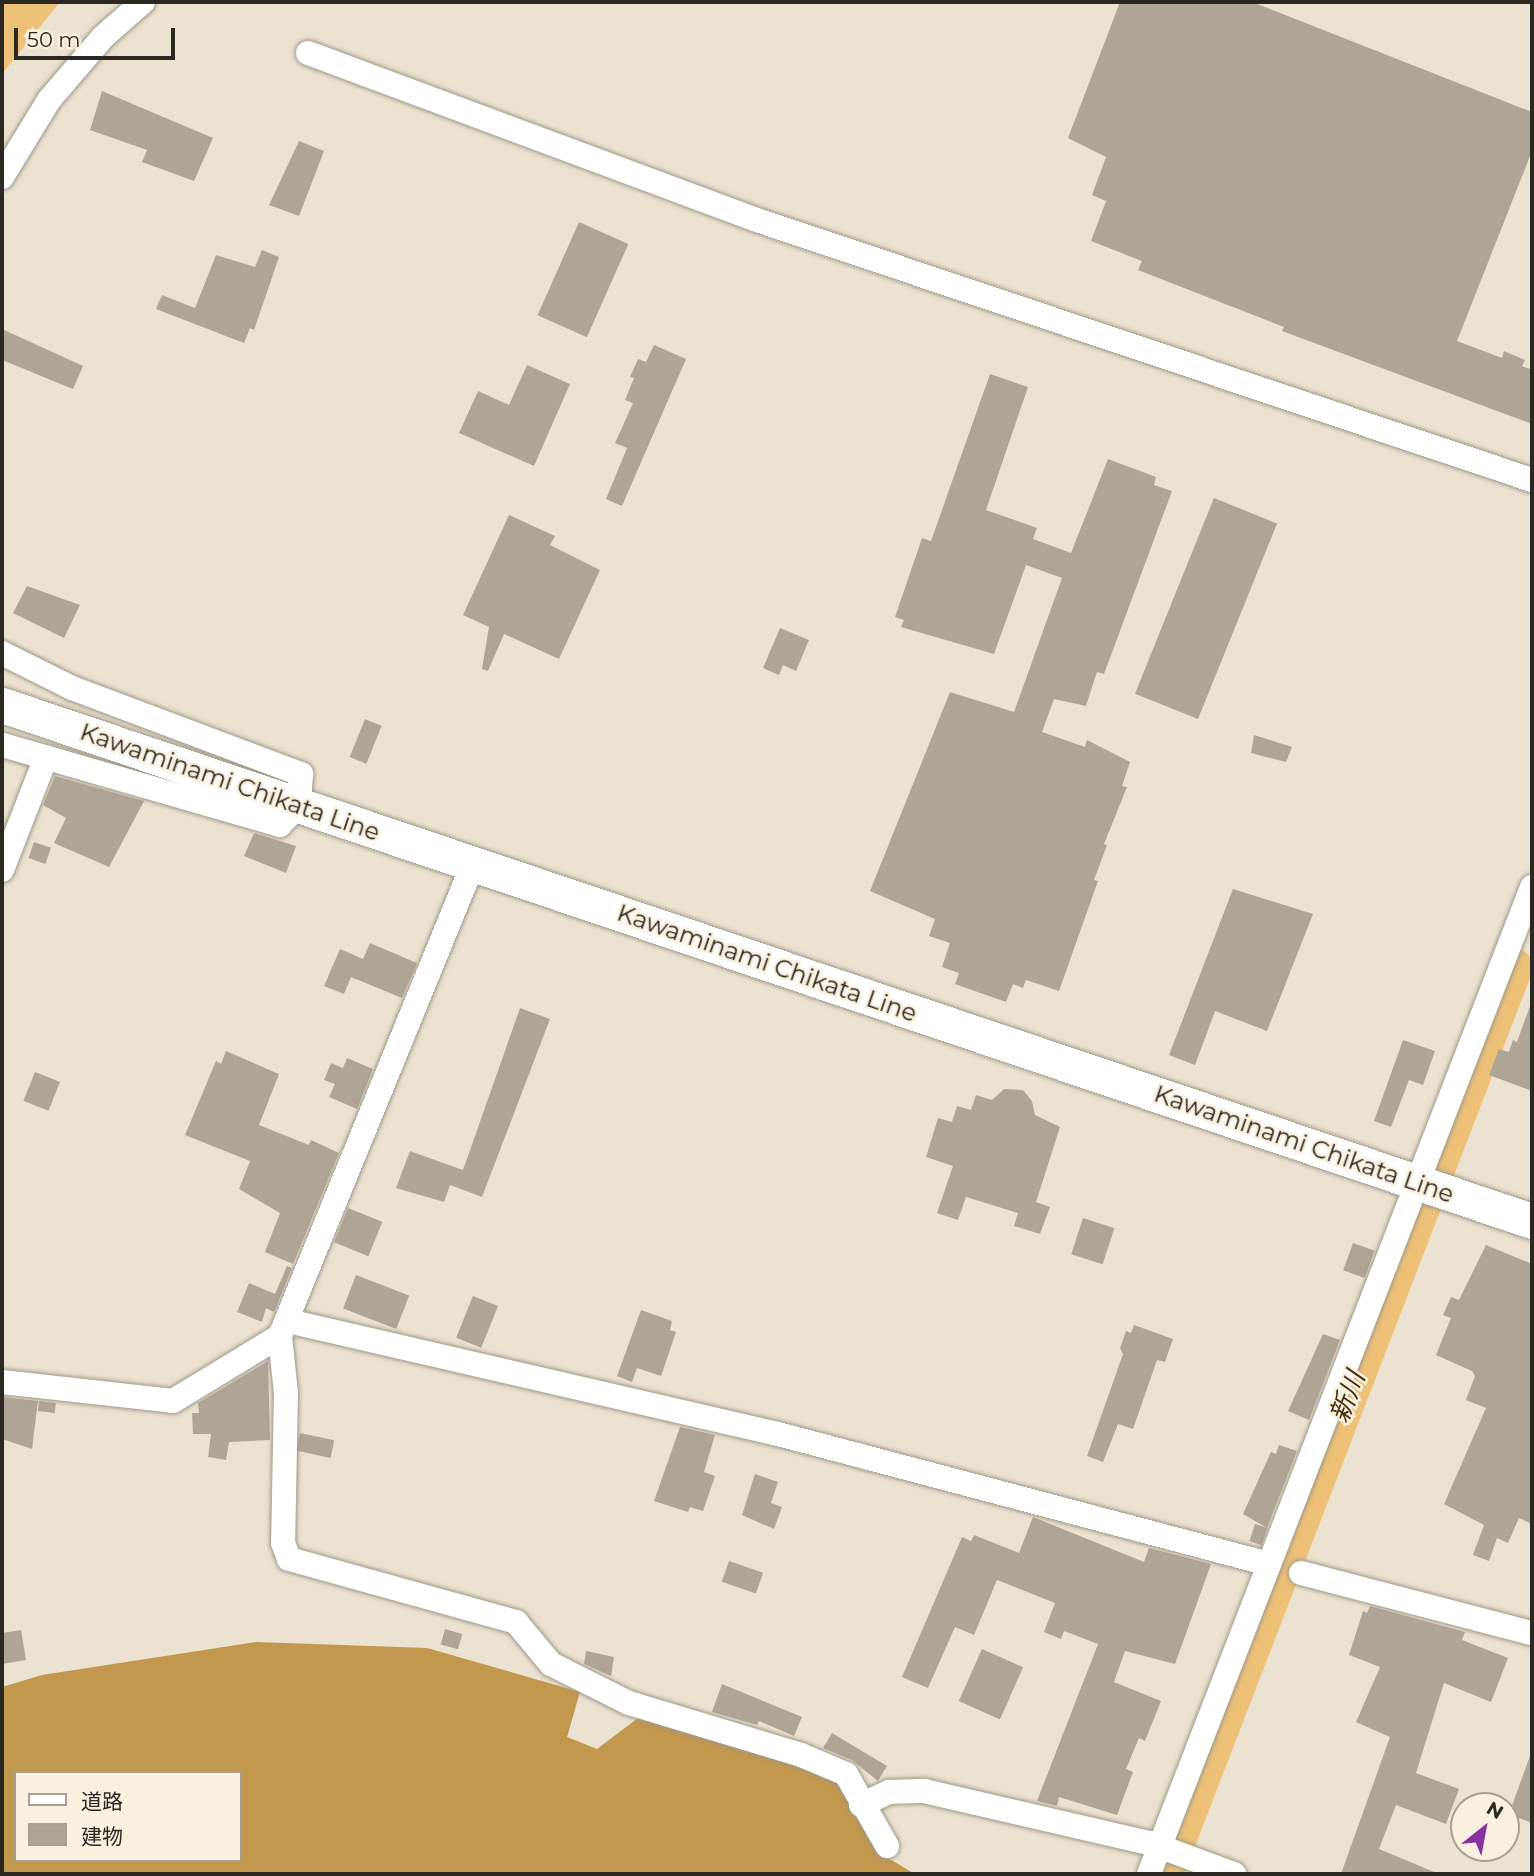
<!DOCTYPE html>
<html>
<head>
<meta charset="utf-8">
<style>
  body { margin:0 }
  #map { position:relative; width:1534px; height:1876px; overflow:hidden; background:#ece2d2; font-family:Montserrat,"Noto Sans JP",sans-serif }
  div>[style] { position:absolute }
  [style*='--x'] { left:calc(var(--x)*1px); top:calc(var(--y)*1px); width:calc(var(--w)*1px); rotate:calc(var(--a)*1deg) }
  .forest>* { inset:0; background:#c2974e }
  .water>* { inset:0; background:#edc178 }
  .river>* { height:38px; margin:-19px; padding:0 19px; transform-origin:19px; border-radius:19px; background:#edc178 }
  .building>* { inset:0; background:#afa596; transform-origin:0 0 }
  .roads { filter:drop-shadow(0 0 2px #a19889) drop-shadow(0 0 2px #a19889) }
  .street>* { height:24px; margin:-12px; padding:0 12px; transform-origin:12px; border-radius:12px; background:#fff }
  .secondary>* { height:35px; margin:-17.5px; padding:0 17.5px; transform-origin:17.5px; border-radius:17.5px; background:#fff }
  span { translate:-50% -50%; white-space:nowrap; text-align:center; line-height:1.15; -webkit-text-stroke:5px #faf0df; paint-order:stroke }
  .street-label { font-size:24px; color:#2b2721 }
  .water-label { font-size:26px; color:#412f0f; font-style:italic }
  .frame { position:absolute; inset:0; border:4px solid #2b2721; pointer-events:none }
  .legend { position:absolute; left:14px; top:1771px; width:228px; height:91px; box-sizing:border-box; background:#faf0df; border:2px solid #a7a093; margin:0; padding:9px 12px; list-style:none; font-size:21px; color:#2b2721 }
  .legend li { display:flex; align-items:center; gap:14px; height:35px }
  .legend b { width:35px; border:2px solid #a7a093 }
  .north { position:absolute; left:1450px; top:1792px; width:70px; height:70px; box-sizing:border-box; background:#faf0df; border:2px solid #a7a093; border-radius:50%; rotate:31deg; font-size:19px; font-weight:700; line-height:28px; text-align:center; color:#2b2721 }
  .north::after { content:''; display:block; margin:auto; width:24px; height:32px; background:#88329f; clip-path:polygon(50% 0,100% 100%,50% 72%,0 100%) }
  .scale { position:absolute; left:14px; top:28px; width:161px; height:32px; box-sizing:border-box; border:4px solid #2b2721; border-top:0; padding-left:9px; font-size:21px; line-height:24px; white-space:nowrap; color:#2b2721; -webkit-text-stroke:5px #faf0df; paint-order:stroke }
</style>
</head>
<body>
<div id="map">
  <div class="forest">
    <i style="clip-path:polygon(evenodd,256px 1642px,427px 1648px,580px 1692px,567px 1737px,597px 1749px,650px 1709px,830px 1769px,883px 1855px,915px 1874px,2px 1874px,2px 1687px,42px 1675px,256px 1642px,16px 1773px,240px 1773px,240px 1860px,16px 1860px,16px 1773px)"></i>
  </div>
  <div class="water">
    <i style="clip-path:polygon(2px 2px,60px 2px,2px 74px)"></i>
  </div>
  <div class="river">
    <i style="--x:1164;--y:1874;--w:972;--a:-68.9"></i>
  </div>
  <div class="building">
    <i style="clip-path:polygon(1120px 2px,1252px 2px,1532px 112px,1532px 151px,1457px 341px,1502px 358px,1504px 351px,1525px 360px,1522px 366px,1532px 370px,1532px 424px,1282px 331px,1284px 327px,1138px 270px,1142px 261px,1091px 241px,1106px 201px,1092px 195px,1106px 157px,1068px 138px)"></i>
    <i style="clip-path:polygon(102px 91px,213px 138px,194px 181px,142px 162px,147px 150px,90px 130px)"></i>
    <i style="clip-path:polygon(299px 141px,324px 151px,299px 216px,269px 205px)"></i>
    <i style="left:579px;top:222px;width:54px;height:102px;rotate:24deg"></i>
    <i style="clip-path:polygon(262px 250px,279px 257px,254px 330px,250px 328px,244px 343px,156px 309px,162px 295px,195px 308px,216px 255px,255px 267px)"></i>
    <i style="clip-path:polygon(2px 329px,83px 366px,73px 389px,2px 360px)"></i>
    <i style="clip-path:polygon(654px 345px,686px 359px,622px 506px,606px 499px,627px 448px,615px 443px,633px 403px,625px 400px,634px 378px,630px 377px,638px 359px,646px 362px)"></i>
    <i style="clip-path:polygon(527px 365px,570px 384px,534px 466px,459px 433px,478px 391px,509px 405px)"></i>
    <i style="clip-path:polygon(990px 374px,1028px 387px,986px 510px,1037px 528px,1033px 539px,1071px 553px,1108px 459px,1156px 477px,1154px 485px,1172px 491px,1104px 674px,1097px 672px,1086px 706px,1054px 699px,1042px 732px,1085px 747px,1087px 740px,1130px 762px,1122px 786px,1127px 787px,1104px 844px,1107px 845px,1094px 880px,1098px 881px,1059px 991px,1026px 980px,1023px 988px,1013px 984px,1006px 1002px,955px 984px,959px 973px,942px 967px,950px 943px,929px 936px,935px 919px,870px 891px,950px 692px,1014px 712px,1062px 578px,1026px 565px,994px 654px,901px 627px,904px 620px,895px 617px,922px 538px,931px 541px)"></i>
    <i style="left:1214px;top:498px;width:68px;height:211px;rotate:22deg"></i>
    <i style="clip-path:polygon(509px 515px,555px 536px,550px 545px,600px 570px,559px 659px,504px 634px,488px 671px,482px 669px,489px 627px,463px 615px)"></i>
    <i style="clip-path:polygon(27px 586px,80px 605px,64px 638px,13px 613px)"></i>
    <i style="clip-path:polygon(780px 628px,809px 640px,796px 671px,783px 665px,779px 675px,763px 668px)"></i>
    <i style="left:365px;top:719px;width:18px;height:41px;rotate:22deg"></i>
    <i style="clip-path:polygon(1254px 735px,1292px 747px,1286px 762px,1251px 753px)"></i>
    <i style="clip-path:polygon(55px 776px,144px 801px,109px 867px,54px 843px,66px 818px,43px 805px)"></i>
    <i style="clip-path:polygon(254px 833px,296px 846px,286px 873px,244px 856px)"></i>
    <i style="left:34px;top:842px;width:18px;height:17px;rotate:19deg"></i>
    <i style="clip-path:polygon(1233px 889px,1313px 914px,1267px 1031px,1215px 1011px,1195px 1065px,1169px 1055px)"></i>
    <i style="clip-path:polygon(370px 943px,417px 963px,402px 998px,351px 977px,344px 994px,324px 986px,340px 949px,363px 959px)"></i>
    <i style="clip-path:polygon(1530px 1006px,1532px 1007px,1532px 1091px,1489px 1075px,1499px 1049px,1509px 1052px,1513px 1040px,1517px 1042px)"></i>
    <i style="clip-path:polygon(520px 1008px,550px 1019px,482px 1197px,450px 1185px,444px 1202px,396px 1188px,410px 1151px,463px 1170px)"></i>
    <i style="clip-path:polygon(1403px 1040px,1435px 1051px,1423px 1085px,1409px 1080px,1391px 1127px,1374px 1121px)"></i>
    <i style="clip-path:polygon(226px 1051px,279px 1074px,259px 1125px,309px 1145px,311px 1140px,339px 1153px,293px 1264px,265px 1252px,280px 1213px,239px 1189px,250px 1161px,185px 1135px,216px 1061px,221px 1064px)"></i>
    <i style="clip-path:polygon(347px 1058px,373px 1069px,357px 1109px,329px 1097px,335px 1084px,324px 1080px,331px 1063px,343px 1068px)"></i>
    <i style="left:35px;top:1072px;width:27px;height:31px;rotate:22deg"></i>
    <i style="clip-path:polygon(1004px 1089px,1023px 1090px,1032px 1101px,1035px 1115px,1060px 1127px,1036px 1202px,1050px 1207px,1040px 1234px,1014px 1226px,1018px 1213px,966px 1197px,958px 1220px,937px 1213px,953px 1166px,926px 1157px,938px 1118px,952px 1122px,957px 1106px,971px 1110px,976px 1095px,992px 1100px)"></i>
    <i style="left:348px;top:1208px;width:37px;height:37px;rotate:22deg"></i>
    <i style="left:1083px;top:1218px;width:33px;height:38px;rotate:18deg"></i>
    <i style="left:1353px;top:1243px;width:23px;height:29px;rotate:20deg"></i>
    <i style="clip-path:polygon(1486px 1245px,1532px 1264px,1532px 1524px,1519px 1518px,1508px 1543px,1497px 1538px,1489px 1561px,1473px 1555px,1484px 1525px,1444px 1504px,1486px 1408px,1466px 1400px,1475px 1376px,1472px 1371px,1436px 1355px,1451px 1318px,1443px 1315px,1451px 1297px,1459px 1300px)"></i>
    <i style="clip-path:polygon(287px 1266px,292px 1268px,274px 1312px,266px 1308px,262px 1322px,237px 1312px,249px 1283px,275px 1294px)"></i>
    <i style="left:356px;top:1275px;width:57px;height:36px;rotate:21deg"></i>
    <i style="left:473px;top:1296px;width:27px;height:45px;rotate:22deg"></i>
    <i style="clip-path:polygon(641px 1310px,672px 1321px,670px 1330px,676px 1332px,661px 1376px,637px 1368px,632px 1382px,617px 1376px)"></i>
    <i style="clip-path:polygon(1134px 1325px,1173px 1339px,1165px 1362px,1157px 1360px,1133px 1429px,1118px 1424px,1103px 1462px,1087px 1456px,1123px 1354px,1120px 1348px,1126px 1331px,1131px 1333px)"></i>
    <i style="clip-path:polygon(1323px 1334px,1340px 1340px,1309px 1420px,1288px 1411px)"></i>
    <i style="clip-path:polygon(268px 1361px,270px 1440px,229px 1442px,226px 1460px,208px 1457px,211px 1434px,193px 1434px,192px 1413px,199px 1413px,198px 1403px)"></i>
    <i style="clip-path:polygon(2px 1397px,38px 1401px,32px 1449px,2px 1439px)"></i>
    <i style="left:39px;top:1401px;width:17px;height:10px;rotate:7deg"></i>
    <i style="clip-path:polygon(680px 1427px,715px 1435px,704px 1472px,715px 1476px,703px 1511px,690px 1507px,688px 1512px,654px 1501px)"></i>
    <i style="left:300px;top:1433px;width:35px;height:18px;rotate:12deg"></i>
    <i style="clip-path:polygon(1279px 1445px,1297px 1451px,1267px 1528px,1243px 1514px,1271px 1452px,1276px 1454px)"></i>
    <i style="clip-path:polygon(755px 1474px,778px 1482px,771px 1503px,782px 1507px,774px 1529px,742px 1515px)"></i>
    <i style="clip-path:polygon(1033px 1517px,1144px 1562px,1149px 1548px,1211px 1564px,1175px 1664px,1125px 1651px,1114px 1682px,1161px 1701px,1145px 1741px,1139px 1738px,1126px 1769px,1133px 1772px,1117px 1815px,1059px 1797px,1057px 1806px,1037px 1801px,1098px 1644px,1064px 1631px,1061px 1639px,1044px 1632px,1055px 1603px,997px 1580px,974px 1635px,955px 1627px,928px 1688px,902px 1677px,962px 1537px,971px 1541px,974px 1535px,1019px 1553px)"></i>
    <i style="left:1255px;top:1524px;width:13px;height:18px;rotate:18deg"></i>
    <i style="left:729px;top:1561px;width:36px;height:22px;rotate:19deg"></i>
    <i style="clip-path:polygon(1370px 1606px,1465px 1632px,1462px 1640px,1508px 1658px,1491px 1702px,1444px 1683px,1416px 1773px,1459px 1789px,1446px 1824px,1396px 1805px,1379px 1849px,1439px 1874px,1341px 1874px,1390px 1737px,1356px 1722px,1380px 1667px,1349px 1655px,1363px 1611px,1367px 1613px)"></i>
    <i style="left:445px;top:1629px;width:18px;height:16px;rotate:16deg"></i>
    <i style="clip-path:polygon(21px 1630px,26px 1660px,2px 1664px,2px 1633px)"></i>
    <i style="left:982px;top:1649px;width:45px;height:57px;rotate:24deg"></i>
    <i style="clip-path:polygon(586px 1651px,614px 1657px,611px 1676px,584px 1664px)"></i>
    <i style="clip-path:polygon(722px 1684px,802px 1717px,794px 1736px,759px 1721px,757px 1725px,712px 1712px)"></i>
    <i style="clip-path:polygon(832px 1733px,887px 1766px,878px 1781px,852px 1760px,823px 1748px)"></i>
    <i style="clip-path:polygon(1530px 1756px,1532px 1756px,1532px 1823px,1509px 1814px)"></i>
  </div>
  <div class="roads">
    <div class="street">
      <i style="--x:308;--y:53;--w:479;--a:20.4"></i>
      <i style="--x:757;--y:220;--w:817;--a:18.55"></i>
      <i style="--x:2;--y:177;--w:90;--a:-58.6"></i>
      <i style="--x:49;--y:100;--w:83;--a:-49.4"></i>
      <i style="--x:103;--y:37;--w:53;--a:-41.2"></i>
      <i style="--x:2;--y:653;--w:78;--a:26.6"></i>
      <i style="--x:72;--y:688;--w:245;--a:20.6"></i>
      <i style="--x:301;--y:774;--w:31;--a:94"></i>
      <i style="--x:299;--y:805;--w:28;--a:134"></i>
      <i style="--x:280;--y:825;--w:289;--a:-163.9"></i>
      <i style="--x:2;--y:870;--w:121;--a:-68.7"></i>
      <i style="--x:288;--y:1321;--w:503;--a:12.99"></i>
      <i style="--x:778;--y:1434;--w:508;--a:14.83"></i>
      <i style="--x:280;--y:1336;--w:57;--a:84"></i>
      <i style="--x:286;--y:1393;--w:150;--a:91.1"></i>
      <i style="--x:283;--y:1543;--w:17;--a:69"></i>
      <i style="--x:289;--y:1559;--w:236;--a:15.5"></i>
      <i style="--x:516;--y:1622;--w:55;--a:50.2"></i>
      <i style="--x:551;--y:1664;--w:87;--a:26.6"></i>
      <i style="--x:629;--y:1703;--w:180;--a:16.8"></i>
      <i style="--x:801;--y:1755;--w:49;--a:22.9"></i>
      <i style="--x:846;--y:1774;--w:83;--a:60.3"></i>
      <i style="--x:2;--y:1382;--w:172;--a:6.3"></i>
      <i style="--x:173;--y:1401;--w:125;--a:-31.3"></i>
      <i style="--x:280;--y:1336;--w:510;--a:-67.76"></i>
      <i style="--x:1301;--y:1573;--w:239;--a:14.6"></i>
      <i style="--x:861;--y:1805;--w:31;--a:-25"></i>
      <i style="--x:889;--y:1792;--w:35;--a:-2"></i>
      <i style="--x:924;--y:1791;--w:232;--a:13"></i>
      <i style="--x:1150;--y:1843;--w:90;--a:20.3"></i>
      <i style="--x:1149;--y:1874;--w:1059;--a:-68.79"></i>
    </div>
    <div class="secondary">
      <i style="--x:2;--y:705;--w:1615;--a:18.64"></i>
    </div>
  </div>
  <div class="street-label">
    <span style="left:230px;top:782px;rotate:19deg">Kawaminami Chikata Line</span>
    <span style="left:767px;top:963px;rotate:19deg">Kawaminami Chikata Line</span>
    <span style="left:1304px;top:1144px;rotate:19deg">Kawaminami Chikata Line</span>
  </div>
  <div class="water-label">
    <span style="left:1348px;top:1397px;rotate:-69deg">新川</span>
  </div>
  <div class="frame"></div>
  <ul class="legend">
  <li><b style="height:9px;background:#fff"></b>道路</li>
  <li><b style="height:19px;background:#afa596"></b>建物</li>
  </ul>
  <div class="north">N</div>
  <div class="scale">50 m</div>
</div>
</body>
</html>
